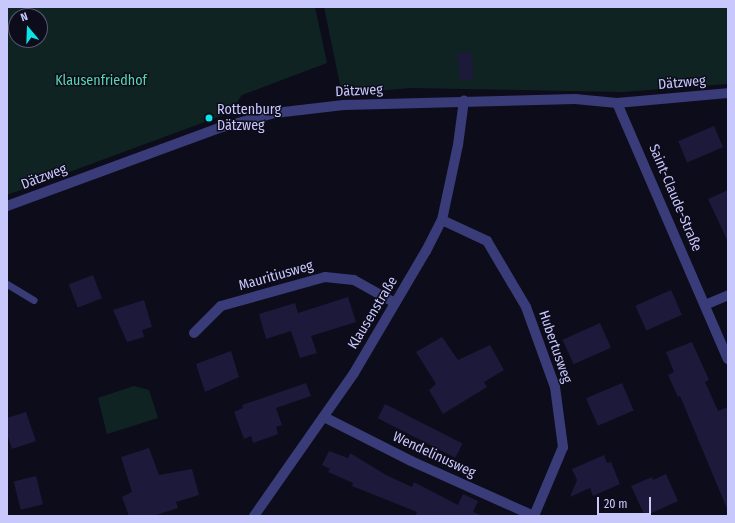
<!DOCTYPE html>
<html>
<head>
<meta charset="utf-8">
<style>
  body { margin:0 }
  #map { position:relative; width:735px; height:523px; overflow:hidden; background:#0d0c1b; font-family:"Fira Sans Condensed",sans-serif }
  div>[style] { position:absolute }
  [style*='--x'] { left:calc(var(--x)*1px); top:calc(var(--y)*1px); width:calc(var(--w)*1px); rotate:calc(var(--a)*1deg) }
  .green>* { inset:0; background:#0f2422 }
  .building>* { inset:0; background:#1c193b; transform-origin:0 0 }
  .lane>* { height:7px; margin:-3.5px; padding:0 3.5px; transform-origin:3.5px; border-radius:3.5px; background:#393c78 }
  .street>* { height:10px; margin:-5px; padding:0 5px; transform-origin:5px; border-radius:5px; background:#393c78 }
  .dots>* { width:11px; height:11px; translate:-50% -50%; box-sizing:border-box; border:2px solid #0d0c1b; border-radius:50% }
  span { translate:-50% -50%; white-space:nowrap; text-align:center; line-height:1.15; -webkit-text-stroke:3px #0d0c1b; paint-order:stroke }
  .park-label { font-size:14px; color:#59d8ad }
  .street-label { font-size:14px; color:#c9c8fd }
  .poi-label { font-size:14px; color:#c9c8fd }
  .left { translate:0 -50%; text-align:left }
  .frame { position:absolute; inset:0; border:8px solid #c9c8fd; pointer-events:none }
  .north { position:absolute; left:8px; top:8px; width:40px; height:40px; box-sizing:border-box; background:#0d0c1b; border:1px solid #585775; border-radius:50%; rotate:341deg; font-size:11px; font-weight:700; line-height:16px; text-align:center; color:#c9c8fd }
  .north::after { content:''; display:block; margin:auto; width:14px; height:18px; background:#0ae4e6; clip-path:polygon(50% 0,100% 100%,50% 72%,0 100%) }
  .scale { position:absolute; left:597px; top:497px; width:54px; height:18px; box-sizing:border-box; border:2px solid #c9c8fd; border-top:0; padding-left:5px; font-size:12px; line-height:14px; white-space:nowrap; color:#c9c8fd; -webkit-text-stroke:3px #0d0c1b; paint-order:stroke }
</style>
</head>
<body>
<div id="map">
  <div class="green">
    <i style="clip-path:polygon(evenodd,7px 7px,315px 7px,327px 63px,242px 95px,229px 113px,7px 195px,7px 7px,16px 16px,40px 16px,40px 40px,16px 40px,16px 16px)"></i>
    <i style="clip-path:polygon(324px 7px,728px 7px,728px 84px,623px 92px,411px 88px,342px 94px)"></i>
    <i style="clip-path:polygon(134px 386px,149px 390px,158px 418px,107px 434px,98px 398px)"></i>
  </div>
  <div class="building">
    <i style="left:471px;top:52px;width:27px;height:14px;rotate:84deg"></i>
    <i style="left:714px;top:126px;width:23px;height:39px;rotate:67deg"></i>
    <i style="clip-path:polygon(728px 190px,728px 242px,708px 199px)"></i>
    <i style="left:93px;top:275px;width:25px;height:26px;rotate:69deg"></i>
    <i style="left:671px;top:290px;width:27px;height:39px;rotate:66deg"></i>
    <i style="clip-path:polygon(348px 297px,356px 322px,311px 336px,317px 353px,300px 358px,291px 331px,266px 339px,259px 314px,295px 303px,298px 313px)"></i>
    <i style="clip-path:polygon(144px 300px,152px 327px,142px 330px,144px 337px,127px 342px,113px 310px)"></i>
    <i style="left:600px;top:323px;width:27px;height:41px;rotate:66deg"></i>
    <i style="clip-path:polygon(442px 337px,458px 360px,490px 345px,504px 370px,484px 382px,487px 387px,443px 414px,429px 390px,436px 384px,416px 352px)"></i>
    <i style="clip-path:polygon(692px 342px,709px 380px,705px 382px,718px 411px,728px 407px,728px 511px,680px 396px,678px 397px,668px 375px,674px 372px,666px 352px)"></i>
    <i style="clip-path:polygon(231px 351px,239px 377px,205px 392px,196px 364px)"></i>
    <i style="clip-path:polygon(306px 383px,311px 396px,276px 408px,282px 425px,276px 427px,278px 434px,253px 443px,251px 436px,244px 439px,234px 412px,243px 408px,242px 405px)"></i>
    <i style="left:622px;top:383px;width:30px;height:39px;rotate:67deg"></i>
    <i style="left:385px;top:404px;width:87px;height:16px;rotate:27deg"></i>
    <i style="clip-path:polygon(26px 412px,36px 441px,12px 449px,7px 434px,7px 418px)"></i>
    <i style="clip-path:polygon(149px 448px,159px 475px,192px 469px,199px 495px,176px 502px,178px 508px,153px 516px,129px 516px,122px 497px,132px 492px,121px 457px)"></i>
    <i style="clip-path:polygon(329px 451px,348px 458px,350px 453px,386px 475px,412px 487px,414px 482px,458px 505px,463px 494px,478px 501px,473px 512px,483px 516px,415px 516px,417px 512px,352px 486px,353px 483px,328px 472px,330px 469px,322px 465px)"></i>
    <i style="clip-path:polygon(604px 455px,607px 463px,611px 462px,620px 484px,593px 496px,590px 488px,570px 497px,577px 480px,572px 469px)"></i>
    <i style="clip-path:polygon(666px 474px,678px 501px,645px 516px,631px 486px,652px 477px,653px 480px)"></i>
    <i style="left:36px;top:476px;width:29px;height:23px;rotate:76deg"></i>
  </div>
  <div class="lane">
    <i style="--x:7;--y:284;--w:31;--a:31"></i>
  </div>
  <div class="street">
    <i style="--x:617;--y:103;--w:279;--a:66.6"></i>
    <i style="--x:7;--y:206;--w:226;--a:-20.2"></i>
    <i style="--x:219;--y:128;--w:58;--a:-15"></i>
    <i style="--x:275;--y:113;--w:69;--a:-6.6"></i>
    <i style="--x:344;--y:105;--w:231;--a:-1.5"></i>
    <i style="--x:575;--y:99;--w:42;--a:5.4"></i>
    <i style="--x:617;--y:103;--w:111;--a:-5.1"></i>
    <i style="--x:442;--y:220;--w:50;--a:25"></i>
    <i style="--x:487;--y:241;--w:77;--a:59.4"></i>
    <i style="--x:526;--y:307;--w:85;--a:70.1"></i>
    <i style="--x:555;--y:387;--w:61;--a:82.4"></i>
    <i style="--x:563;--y:447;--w:75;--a:112.8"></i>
    <i style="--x:705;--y:305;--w:25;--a:-23"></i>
    <i style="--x:194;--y:333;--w:38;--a:-45"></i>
    <i style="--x:221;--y:306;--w:108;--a:-15.6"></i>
    <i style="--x:325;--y:277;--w:29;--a:6"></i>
    <i style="--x:354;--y:280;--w:47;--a:29.3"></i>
    <i style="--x:324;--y:417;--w:97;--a:26.8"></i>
    <i style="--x:411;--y:461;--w:135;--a:24.1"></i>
    <i style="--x:254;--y:516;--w:174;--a:-55"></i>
    <i style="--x:354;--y:373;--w:142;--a:-59.5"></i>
    <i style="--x:426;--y:251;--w:35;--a:-63"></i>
    <i style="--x:442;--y:220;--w:77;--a:-78"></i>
    <i style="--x:458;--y:145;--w:45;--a:-82.4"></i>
  </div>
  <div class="dots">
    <i style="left:209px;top:118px;background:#0ae4e6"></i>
  </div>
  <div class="park-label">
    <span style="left:101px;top:81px">Klausenfriedhof</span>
  </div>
  <div class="street-label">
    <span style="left:682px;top:83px;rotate:-5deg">Dätzweg</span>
    <span style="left:359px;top:91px;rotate:-3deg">Dätzweg</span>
    <span style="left:44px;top:177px;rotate:-21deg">Dätzweg</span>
    <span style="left:675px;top:198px;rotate:67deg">Saint-Claude-Straße</span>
    <span style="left:276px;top:276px;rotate:-16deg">Mauritiusweg</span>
    <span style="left:373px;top:313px;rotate:-59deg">Klausenstraße</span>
    <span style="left:555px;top:347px;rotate:71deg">Hubertusweg</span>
    <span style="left:434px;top:455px;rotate:25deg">Wendelinusweg</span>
  </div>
  <div class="poi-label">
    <span class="left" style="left:217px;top:118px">Rottenburg<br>Dätzweg</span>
  </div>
  <div class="frame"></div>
  <div class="north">N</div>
  <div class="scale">20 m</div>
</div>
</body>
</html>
